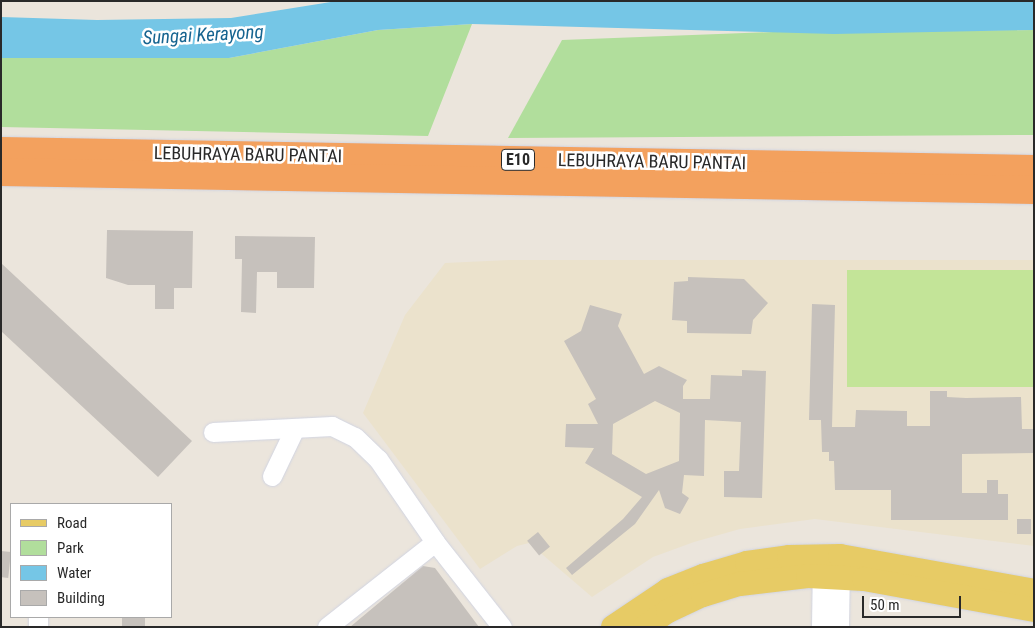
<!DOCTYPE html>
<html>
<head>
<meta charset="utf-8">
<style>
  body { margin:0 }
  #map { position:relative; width:1035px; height:628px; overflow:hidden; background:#ebe5dc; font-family:"Roboto Condensed",sans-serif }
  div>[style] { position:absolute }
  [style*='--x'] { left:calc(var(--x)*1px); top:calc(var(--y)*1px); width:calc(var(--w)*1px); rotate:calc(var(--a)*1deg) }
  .education>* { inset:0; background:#ebe2cc }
  .green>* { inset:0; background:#b1de9c }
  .pitch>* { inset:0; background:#c3e498; transform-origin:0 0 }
  .water>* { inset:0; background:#75c6e6 }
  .building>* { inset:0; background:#c6c1bc; transform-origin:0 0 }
  .roads { filter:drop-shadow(0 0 1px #d1d4e1) drop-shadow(0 0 1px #d1d4e1) }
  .minor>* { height:19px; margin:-9.5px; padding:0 9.5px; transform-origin:9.5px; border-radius:9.5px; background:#fff }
  .major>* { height:24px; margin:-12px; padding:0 12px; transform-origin:12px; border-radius:12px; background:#e7cb65 }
  .highway>* { height:28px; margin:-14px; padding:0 14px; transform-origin:14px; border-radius:14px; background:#f3a15e }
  span { translate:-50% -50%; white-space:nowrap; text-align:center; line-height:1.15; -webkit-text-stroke:5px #fff; paint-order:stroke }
  .shield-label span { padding:1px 4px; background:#fff; border:1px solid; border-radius:4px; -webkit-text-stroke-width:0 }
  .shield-label { font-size:16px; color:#292929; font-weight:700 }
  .street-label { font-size:18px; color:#292929 }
  .water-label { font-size:19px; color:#166490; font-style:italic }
  .frame { position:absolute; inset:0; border:2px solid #292929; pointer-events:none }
  .legend { position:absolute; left:10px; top:503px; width:162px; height:115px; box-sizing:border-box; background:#fff; border:1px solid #a9a9a9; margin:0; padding:6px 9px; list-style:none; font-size:15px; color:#292929 }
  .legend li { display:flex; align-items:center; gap:10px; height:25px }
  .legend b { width:25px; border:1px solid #a9a9a9 }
  .scale { position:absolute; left:862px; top:596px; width:99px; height:22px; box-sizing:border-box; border:2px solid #292929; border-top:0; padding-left:6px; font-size:15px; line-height:18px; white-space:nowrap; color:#292929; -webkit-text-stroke:4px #fff; paint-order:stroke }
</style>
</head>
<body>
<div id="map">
  <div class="education">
    <i style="clip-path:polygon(509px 260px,1034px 260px,1034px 546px,815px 519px,740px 529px,694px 542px,653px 557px,592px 597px,529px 543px,517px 546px,480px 569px,363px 413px,405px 315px,445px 263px)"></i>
  </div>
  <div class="green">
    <i style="clip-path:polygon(472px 24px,428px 136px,1px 127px,1px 58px,229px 58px,378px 30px)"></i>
    <i style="clip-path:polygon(1034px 30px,1034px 135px,508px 138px,562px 40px,773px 32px)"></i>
  </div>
  <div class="pitch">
    <i style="left:1034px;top:270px;width:117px;height:187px;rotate:90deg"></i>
  </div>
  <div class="water">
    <i style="clip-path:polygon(337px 1px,1034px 1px,1034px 30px,834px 34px,472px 24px,378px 30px,229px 58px,1px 58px,1px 17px,97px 20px,231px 18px)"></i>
  </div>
  <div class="building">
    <i style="clip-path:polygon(107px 230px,193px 231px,192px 288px,174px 288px,174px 309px,155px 309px,155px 285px,128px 285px,106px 278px)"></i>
    <i style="clip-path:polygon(235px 236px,315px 237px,314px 288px,277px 288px,277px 272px,257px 272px,256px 313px,241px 312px,242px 259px,235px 259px)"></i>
    <i style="clip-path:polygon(1px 263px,192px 441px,158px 477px,1px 331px)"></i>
    <i style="clip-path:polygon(688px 277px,744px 279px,768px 303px,753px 320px,751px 334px,687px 333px,687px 321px,672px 320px,674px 282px,688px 281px)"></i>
    <i style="clip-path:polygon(812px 304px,835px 305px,832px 427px,855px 427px,856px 410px,907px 411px,907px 426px,930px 426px,930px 391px,947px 391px,947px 397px,966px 398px,1021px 397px,1022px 429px,1034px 429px,1034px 453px,962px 454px,962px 493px,987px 493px,987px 480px,998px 480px,998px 494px,1008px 494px,1008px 520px,891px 520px,891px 490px,835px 490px,834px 461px,829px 461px,829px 452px,822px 452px,821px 420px,809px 420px)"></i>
    <i style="clip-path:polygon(evenodd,590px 305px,622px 314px,618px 326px,644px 374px,659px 366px,687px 380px,683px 386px,683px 399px,710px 399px,711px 375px,742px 376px,742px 370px,766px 371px,762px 498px,724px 497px,724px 471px,739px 471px,741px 422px,705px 420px,704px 476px,684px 475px,682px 493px,689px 498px,680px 514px,665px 508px,659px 490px,635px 524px,572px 575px,566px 568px,623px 519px,642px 497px,585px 463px,594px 448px,565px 447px,566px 424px,598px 424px,588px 404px,596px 399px,564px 341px,581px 331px,590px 305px,655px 401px,680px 413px,679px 461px,646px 474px,612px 454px,613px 424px,655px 401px)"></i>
    <i style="left:1017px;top:519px;width:14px;height:15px"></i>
    <i style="left:538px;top:532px;width:19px;height:14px;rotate:51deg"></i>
    <i style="left:1px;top:551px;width:10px;height:26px;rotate:6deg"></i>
    <i style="clip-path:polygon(423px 566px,435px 568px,479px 627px,350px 627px)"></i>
    <i style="left:122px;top:617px;width:23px;height:10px"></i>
  </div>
  <div class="roads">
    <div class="minor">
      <i style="--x:213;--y:432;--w:119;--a:-2.9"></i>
      <i style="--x:332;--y:426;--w:25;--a:26"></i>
      <i style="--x:355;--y:437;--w:32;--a:44"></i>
      <i style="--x:378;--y:459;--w:101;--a:55.5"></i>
      <i style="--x:435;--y:542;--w:108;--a:51.8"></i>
      <i style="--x:272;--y:476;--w:51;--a:-64.4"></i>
      <i style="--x:38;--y:617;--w:10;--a:90"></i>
      <i style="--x:327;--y:627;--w:137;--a:-38.2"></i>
      <i style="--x:821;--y:627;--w:63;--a:-89.1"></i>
      <i style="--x:839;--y:627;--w:62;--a:-89.1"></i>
    </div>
    <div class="major">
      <i style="--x:613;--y:627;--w:66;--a:-33.9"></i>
      <i style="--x:668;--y:590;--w:38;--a:-22"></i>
      <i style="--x:703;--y:576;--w:46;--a:-16.5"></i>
      <i style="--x:747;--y:563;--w:42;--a:-8.1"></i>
      <i style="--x:789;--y:557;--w:51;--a:-1.1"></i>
      <i style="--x:840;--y:556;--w:197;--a:10.2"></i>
      <i style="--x:645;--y:627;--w:28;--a:-35"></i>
      <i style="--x:668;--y:611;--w:38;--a:-25"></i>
      <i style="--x:703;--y:595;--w:39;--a:-17"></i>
      <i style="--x:740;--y:584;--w:68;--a:-6.7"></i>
      <i style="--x:808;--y:576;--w:56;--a:3.1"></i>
      <i style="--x:864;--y:579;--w:173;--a:10.3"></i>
    </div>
    <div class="highway">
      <i style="--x:1;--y:151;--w:1033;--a:1"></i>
      <i style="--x:1;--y:172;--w:1033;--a:1"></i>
    </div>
  </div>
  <div class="shield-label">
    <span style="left:518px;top:160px">E10</span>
  </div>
  <div class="street-label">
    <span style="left:248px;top:155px;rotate:1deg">LEBUHRAYA BARU PANTAI</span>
    <span style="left:652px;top:162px;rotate:1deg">LEBUHRAYA BARU PANTAI</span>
  </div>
  <div class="water-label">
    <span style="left:203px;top:35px;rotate:-3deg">Sungai Kerayong</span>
  </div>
  <div class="frame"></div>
  <ul class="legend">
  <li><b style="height:6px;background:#e7cb65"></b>Road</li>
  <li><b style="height:14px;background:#b1de9c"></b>Park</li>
  <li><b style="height:14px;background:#75c6e6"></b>Water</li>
  <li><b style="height:14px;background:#c6c1bc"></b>Building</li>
  </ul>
  <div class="scale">50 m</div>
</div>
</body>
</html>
